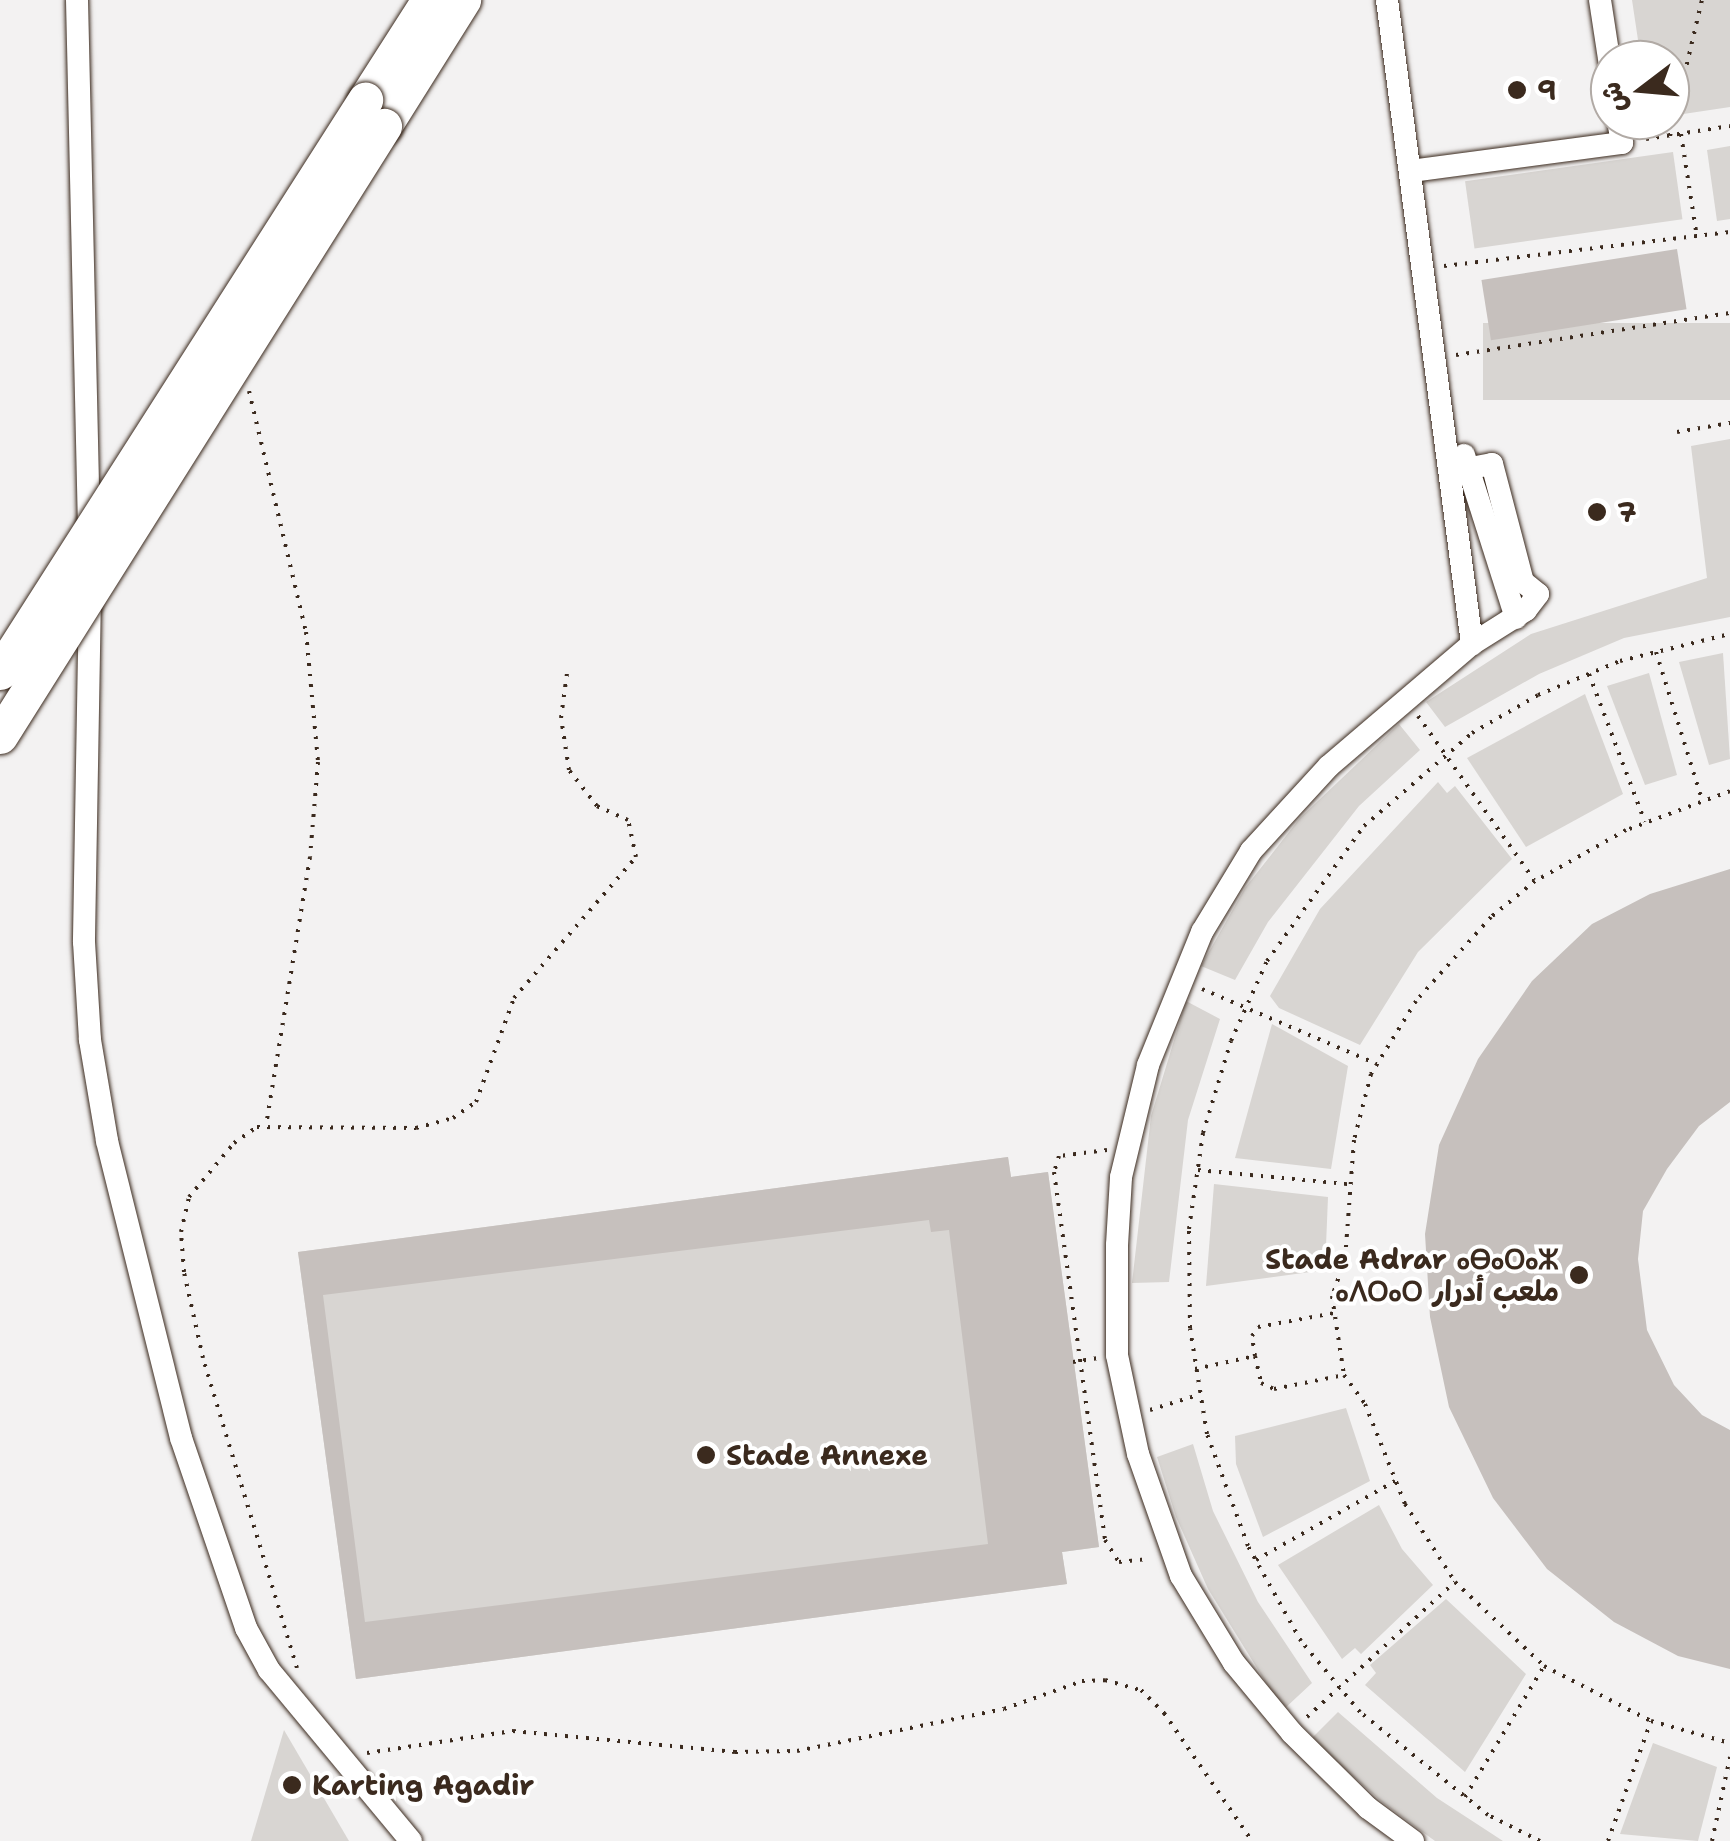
<!DOCTYPE html>
<html>
<head>
<meta charset="utf-8">
<style>
  body { margin:0 }
  #map { position:relative; width:1730px; height:1841px; overflow:hidden; background:#f3f2f2; font-family:"Shantell Sans","Playpen Sans Arabic","Noto Sans Tifinagh",sans-serif }
  div>[style] { position:absolute }
  [style*='--x'] { left:calc(var(--x)*1px); top:calc(var(--y)*1px); width:calc(var(--w)*1px); rotate:calc(var(--a)*1deg) }
  .green>* { inset:0; background:#d8d5d2; transform-origin:0 0 }
  .building>* { inset:0; background:#c6c0bd; transform-origin:0 0 }
  .path>* { height:4px; margin-top:-2px; transform-origin:0; background:repeating-linear-gradient(90deg,#3b2a1e 0 2.5px,transparent 0 10.5px) }
  .roads { filter:drop-shadow(0 0 2px #3b2a1e) drop-shadow(0 0 2px #3b2a1e) }
  .minor>* { height:22px; margin:-11px; padding:0 11px; transform-origin:11px; border-radius:11px; background:#fff }
  .highway>* { height:35px; margin:-17.5px; padding:0 17.5px; transform-origin:17.5px; border-radius:17.5px; background:#fff }
  .bridges { filter:drop-shadow(0 0 2px #3b2a1e) drop-shadow(0 0 2px #3b2a1e) }
  .highway-bridge>* { height:35px; margin:-17.5px; padding:0 17.5px; transform-origin:17.5px; border-radius:17.5px; background:#fff }
  .dots>* { width:28px; height:28px; translate:-50% -50%; box-sizing:border-box; border:5px solid #fff; border-radius:50% }
  span { translate:-50% -50%; white-space:nowrap; text-align:center; line-height:1.15; -webkit-text-stroke:8px #fff; paint-order:stroke }
  .poi-label { font-size:28px; color:#3b2a1e; font-weight:700 }
  .left { translate:0 -50%; text-align:left }
  .right { translate:-100% -50%; text-align:right }
  .north { position:absolute; left:1590px; top:40px; width:100px; height:100px; box-sizing:border-box; background:#fff; border:2px solid #b1aaa5; border-radius:50%; rotate:254deg; font-size:28px; font-weight:700; line-height:40px; text-align:center; color:#3b2a1e }
  .north::after { content:''; display:block; margin:auto; width:35px; height:45px; background:#3b2a1e; clip-path:polygon(50% 0,100% 100%,50% 72%,0 100%) }
</style>
</head>
<body>
<div id="map">
  <div class="green">
    <i style="clip-path:polygon(1632px 0,1730px 0,1730px 107px,1670px 116px,1670px 60px,1641px 60px)"></i>
    <i style="clip-path:polygon(1730px 146px,1730px 219px,1717px 221px,1707px 150px)"></i>
    <i style="left:1673px;top:152px;width:68px;height:210px;rotate:82deg"></i>
    <i style="left:1730px;top:323px;width:77px;height:247px;rotate:90deg"></i>
    <i style="clip-path:polygon(1730px 439px,1730px 617px,1624px 638px,1539px 674px,1445px 727px,1426px 702px,1531px 634px,1707px 578px,1691px 446px)"></i>
    <i style="clip-path:polygon(1723px 653px,1730px 759px,1709px 765px,1679px 662px)"></i>
    <i style="clip-path:polygon(1649px 673px,1677px 775px,1645px 785px,1607px 686px)"></i>
    <i style="clip-path:polygon(1585px 694px,1623px 794px,1526px 847px,1467px 758px)"></i>
    <i style="clip-path:polygon(1399px 724px,1420px 750px,1359px 806px,1268px 922px,1235px 980px,1201px 966px,1245px 888px,1300px 818px)"></i>
    <i style="clip-path:polygon(1438px 782px,1447px 793px,1455px 786px,1512px 859px,1418px 952px,1360px 1045px,1279px 1008px,1270px 996px,1320px 909px)"></i>
    <i style="clip-path:polygon(1186px 1001px,1220px 1019px,1188px 1120px,1169px 1282px,1132px 1283px,1151px 1116px)"></i>
    <i style="clip-path:polygon(1272px 1024px,1348px 1066px,1331px 1169px,1235px 1158px)"></i>
    <i style="clip-path:polygon(1008px 1157px,1011px 1177px,1048px 1172px,1099px 1547px,1062px 1552px,1067px 1584px,356px 1679px,298px 1252px)"></i>
    <i style="clip-path:polygon(1214px 1184px,1328px 1197px,1325px 1270px,1206px 1286px)"></i>
    <i style="clip-path:polygon(1346px 1408px,1370px 1481px,1263px 1537px,1236px 1464px,1235px 1436px)"></i>
    <i style="clip-path:polygon(1193px 1444px,1213px 1511px,1258px 1602px,1312px 1683px,1283px 1710px,1208px 1589px,1176px 1517px,1157px 1457px)"></i>
    <i style="clip-path:polygon(1379px 1505px,1402px 1549px,1433px 1585px,1361px 1654px,1355px 1648px,1342px 1659px,1278px 1565px)"></i>
    <i style="clip-path:polygon(1446px 1599px,1526px 1674px,1465px 1772px,1365px 1685px,1376px 1673px,1370px 1665px)"></i>
    <i style="clip-path:polygon(1338px 1712px,1437px 1798px,1503px 1841px,1435px 1841px,1382px 1802px,1311px 1739px)"></i>
    <i style="clip-path:polygon(284px 1730px,349px 1841px,251px 1841px)"></i>
    <i style="clip-path:polygon(1653px 1743px,1717px 1767px,1698px 1841px,1620px 1834px)"></i>
  </div>
  <div class="building">
    <i style="left:1677px;top:249px;width:61px;height:198px;rotate:81deg"></i>
    <i style="clip-path:polygon(1730px 869px,1730px 1102px,1699px 1126px,1667px 1169px,1643px 1211px,1638px 1259px,1647px 1330px,1674px 1385px,1702px 1415px,1730px 1430px,1730px 1669px,1678px 1656px,1614px 1622px,1547px 1569px,1493px 1498px,1449px 1407px,1430px 1317px,1425px 1234px,1439px 1145px,1478px 1059px,1532px 981px,1592px 924px,1650px 894px)"></i>
    <i style="clip-path:polygon(evenodd,1008px 1157px,1011px 1177px,1048px 1172px,1099px 1547px,1062px 1552px,1067px 1584px,356px 1679px,298px 1252px,1008px 1157px,929px 1220px,931px 1232px,949px 1230px,988px 1544px,365px 1622px,323px 1295px,929px 1220px)"></i>
  </div>
  <div class="path">
    <i style="--x:1681;--y:134;--w:104;--a:81.2"></i>
    <i style="--x:1670;--y:136;--w:140;--a:-76.8"></i>
    <i style="--x:1646;--y:139;--w:85;--a:-8.8"></i>
    <i style="--x:1444;--y:266;--w:288;--a:-6.8"></i>
    <i style="--x:1456;--y:355;--w:277;--a:-8.7"></i>
    <i style="--x:249;--y:391;--w:248;--a:76.7"></i>
    <i style="--x:306;--y:632;--w:131;--a:84.7"></i>
    <i style="--x:318;--y:762;--w:95;--a:94.8"></i>
    <i style="--x:310;--y:857;--w:272;--a:99.3"></i>
    <i style="--x:1677;--y:432;--w:54;--a:-9.6"></i>
    <i style="--x:1656;--y:652;--w:155;--a:72.7"></i>
    <i style="--x:1589;--y:674;--w:158;--a:69.3"></i>
    <i style="--x:1418;--y:716;--w:201;--a:54.7"></i>
    <i style="--x:1730;--y:791;--w:111;--a:159.4"></i>
    <i style="--x:1626;--y:830;--w:104;--a:150.7"></i>
    <i style="--x:1535;--y:881;--w:57;--a:140.7"></i>
    <i style="--x:1491;--y:917;--w:113;--a:131.8"></i>
    <i style="--x:1416;--y:1001;--w:86;--a:121.7"></i>
    <i style="--x:1371;--y:1074;--w:68;--a:104.4"></i>
    <i style="--x:1354;--y:1140;--w:119;--a:94.3"></i>
    <i style="--x:1345;--y:1259;--w:39;--a:109"></i>
    <i style="--x:1332;--y:1296;--w:80;--a:81.4"></i>
    <i style="--x:1344;--y:1375;--w:36;--a:54"></i>
    <i style="--x:1365;--y:1404;--w:108;--a:68.2"></i>
    <i style="--x:1405;--y:1504;--w:93;--a:57.3"></i>
    <i style="--x:1455;--y:1582;--w:122;--a:43.3"></i>
    <i style="--x:1544;--y:1666;--w:120;--a:27.2"></i>
    <i style="--x:1651;--y:1721;--w:82;--a:15.6"></i>
    <i style="--x:1202;--y:989;--w:190;--a:23.2"></i>
    <i style="--x:1107;--y:1150;--w:48;--a:172.9"></i>
    <i style="--x:1059;--y:1156;--w:17;--a:107"></i>
    <i style="--x:1054;--y:1172;--w:372;--a:82.1"></i>
    <i style="--x:1105;--y:1540;--w:26;--a:58"></i>
    <i style="--x:1119;--y:1562;--w:30;--a:-6"></i>
    <i style="--x:1198;--y:1170;--w:150;--a:5.4"></i>
    <i style="--x:1255;--y:1356;--w:20;--a:-99"></i>
    <i style="--x:1252;--y:1336;--w:11;--a:-56"></i>
    <i style="--x:1258;--y:1327;--w:77;--a:-10.4"></i>
    <i style="--x:1073;--y:1362;--w:24;--a:-9"></i>
    <i style="--x:1195;--y:1369;--w:61;--a:-12.2"></i>
    <i style="--x:1255;--y:1356;--w:28;--a:77"></i>
    <i style="--x:1261;--y:1383;--w:14;--a:25"></i>
    <i style="--x:1274;--y:1389;--w:71;--a:-11.3"></i>
    <i style="--x:1150;--y:1410;--w:50;--a:-17.4"></i>
    <i style="--x:1256;--y:1560;--w:160;--a:-29.6"></i>
    <i style="--x:297;--y:1668;--w:324;--a:-106.9"></i>
    <i style="--x:203;--y:1358;--w:88;--a:-102.5"></i>
    <i style="--x:184;--y:1272;--w:40;--a:-94.3"></i>
    <i style="--x:181;--y:1232;--w:36;--a:-77"></i>
    <i style="--x:189;--y:1197;--w:70;--a:-50.2"></i>
    <i style="--x:234;--y:1143;--w:28;--a:-35"></i>
    <i style="--x:257;--y:1127;--w:159;--a:0.4"></i>
    <i style="--x:416;--y:1128;--w:38;--a:-15"></i>
    <i style="--x:453;--y:1118;--w:28;--a:-35"></i>
    <i style="--x:476;--y:1102;--w:111;--a:-69.9"></i>
    <i style="--x:514;--y:998;--w:186;--a:-49.1"></i>
    <i style="--x:636;--y:857;--w:38;--a:-102"></i>
    <i style="--x:628;--y:820;--w:34;--a:-156"></i>
    <i style="--x:597;--y:806;--w:46;--a:-127.9"></i>
    <i style="--x:569;--y:770;--w:53;--a:-98.7"></i>
    <i style="--x:561;--y:718;--w:45;--a:-82.4"></i>
    <i style="--x:1307;--y:1717;--w:200;--a:-42.4"></i>
    <i style="--x:367;--y:1753;--w:148;--a:-8.6"></i>
    <i style="--x:513;--y:1731;--w:223;--a:5.4"></i>
    <i style="--x:735;--y:1752;--w:62;--a:-0.9"></i>
    <i style="--x:797;--y:1751;--w:211;--a:-11.5"></i>
    <i style="--x:1004;--y:1709;--w:83;--a:-19.7"></i>
    <i style="--x:1082;--y:1681;--w:23;--a:-2"></i>
    <i style="--x:1105;--y:1680;--w:37;--a:16"></i>
    <i style="--x:1141;--y:1690;--w:33;--a:45"></i>
    <i style="--x:1164;--y:1713;--w:155;--a:55.5"></i>
    <i style="--x:1465;--y:1797;--w:153;--a:-58.9"></i>
    <i style="--x:1540;--y:1841;--w:58;--a:-153.4"></i>
    <i style="--x:1488;--y:1815;--w:164;--a:-141.2"></i>
    <i style="--x:1360;--y:1712;--w:92;--a:-129.7"></i>
    <i style="--x:1301;--y:1641;--w:109;--a:-119.2"></i>
    <i style="--x:1248;--y:1546;--w:119;--a:-110.1"></i>
    <i style="--x:1207;--y:1434;--w:107;--a:-99.1"></i>
    <i style="--x:1190;--y:1328;--w:99;--a:-90.6"></i>
    <i style="--x:1189;--y:1229;--w:97;--a:-81.7"></i>
    <i style="--x:1203;--y:1133;--w:96;--a:-73.1"></i>
    <i style="--x:1231;--y:1041;--w:88;--a:-65.8"></i>
    <i style="--x:1267;--y:961;--w:166;--a:-54.3"></i>
    <i style="--x:1364;--y:826;--w:143;--a:-40.7"></i>
    <i style="--x:1472;--y:733;--w:76;--a:-29.9"></i>
    <i style="--x:1538;--y:695;--w:89;--a:-22.5"></i>
    <i style="--x:1620;--y:661;--w:113;--a:-13.8"></i>
    <i style="--x:1608;--y:1841;--w:127;--a:-70.3"></i>
    <i style="--x:1712;--y:1841;--w:86;--a:-77.9"></i>
  </div>
  <div class="roads">
    <div class="minor">
      <i style="--x:77;--y:0;--w:527;--a:88.7"></i>
      <i style="--x:1387;--y:0;--w:650;--a:82.48"></i>
      <i style="--x:1600;--y:0;--w:66;--a:81.3"></i>
      <i style="--x:1411;--y:171;--w:213;--a:-7.6"></i>
      <i style="--x:1622;--y:143;--w:23;--a:-100"></i>
      <i style="--x:1464;--y:455;--w:171;--a:72.3"></i>
      <i style="--x:90;--y:594;--w:348;--a:91"></i>
      <i style="--x:84;--y:942;--w:98;--a:86.5"></i>
      <i style="--x:90;--y:1040;--w:102;--a:80.4"></i>
      <i style="--x:107;--y:1141;--w:306;--a:76"></i>
      <i style="--x:181;--y:1438;--w:201;--a:71.1"></i>
      <i style="--x:246;--y:1628;--w:48;--a:61.3"></i>
      <i style="--x:269;--y:1670;--w:222;--a:50.3"></i>
      <i style="--x:1413;--y:1841;--w:56;--a:-143.7"></i>
      <i style="--x:1368;--y:1808;--w:107;--a:-135.4"></i>
      <i style="--x:1292;--y:1733;--w:91;--a:-129.6"></i>
      <i style="--x:1234;--y:1663;--w:102;--a:-121.3"></i>
      <i style="--x:1181;--y:1576;--w:129;--a:-109.4"></i>
      <i style="--x:1138;--y:1454;--w:101;--a:-102"></i>
      <i style="--x:1117;--y:1355;--w:110;--a:-90"></i>
      <i style="--x:1117;--y:1245;--w:68;--a:-86.6"></i>
      <i style="--x:1121;--y:1177;--w:115;--a:-76.4"></i>
      <i style="--x:1148;--y:1065;--w:144;--a:-67.9"></i>
      <i style="--x:1202;--y:932;--w:95;--a:-58.8"></i>
      <i style="--x:1251;--y:851;--w:115;--a:-47.5"></i>
      <i style="--x:1329;--y:766;--w:188;--a:-40.5"></i>
      <i style="--x:1472;--y:644;--w:64;--a:-32.2"></i>
      <i style="--x:1526;--y:610;--w:20;--a:-53"></i>
      <i style="--x:1538;--y:594;--w:19;--a:-141"></i>
      <i style="--x:1523;--y:582;--w:122;--a:-104.7"></i>
      <i style="--x:1492;--y:464;--w:43;--a:169.2"></i>
    </div>
    <div class="highway">
      <i style="--x:365;--y:100;--w:119;--a:-57.4"></i>
      <i style="--x:384;--y:126;--w:149;--a:-57.9"></i>
    </div>
  </div>
  <div class="bridges">
    <div class="highway-bridge">
      <i style="--x:0;--y:672;--w:679;--a:-57.46"></i>
      <i style="--x:0;--y:736;--w:721;--a:-57.81"></i>
    </div>
  </div>
  <div class="dots">
    <i style="left:1517px;top:90px;background:#3b2a1e"></i>
    <i style="left:1597px;top:512px;background:#3b2a1e"></i>
    <i style="left:1579px;top:1275px;background:#3b2a1e"></i>
    <i style="left:706px;top:1455px;background:#3b2a1e"></i>
    <i style="left:292px;top:1785px;background:#3b2a1e"></i>
  </div>
  <div class="poi-label">
    <span class="left" style="left:1537px;top:90px">9</span>
    <span class="left" style="left:1617px;top:512px">7</span>
    <span class="right" style="left:1559px;top:1275px">Stade Adrar ⴰⴱⴰⵔⴰⵣ<br>ⴰⴷⵔⴰⵔ ملعب أدرار</span>
    <span class="left" style="left:726px;top:1455px">Stade Annexe</span>
    <span class="left" style="left:312px;top:1785px">Karting Agadir</span>
  </div>
  <div class="north">ش</div>
</div>
</body>
</html>
